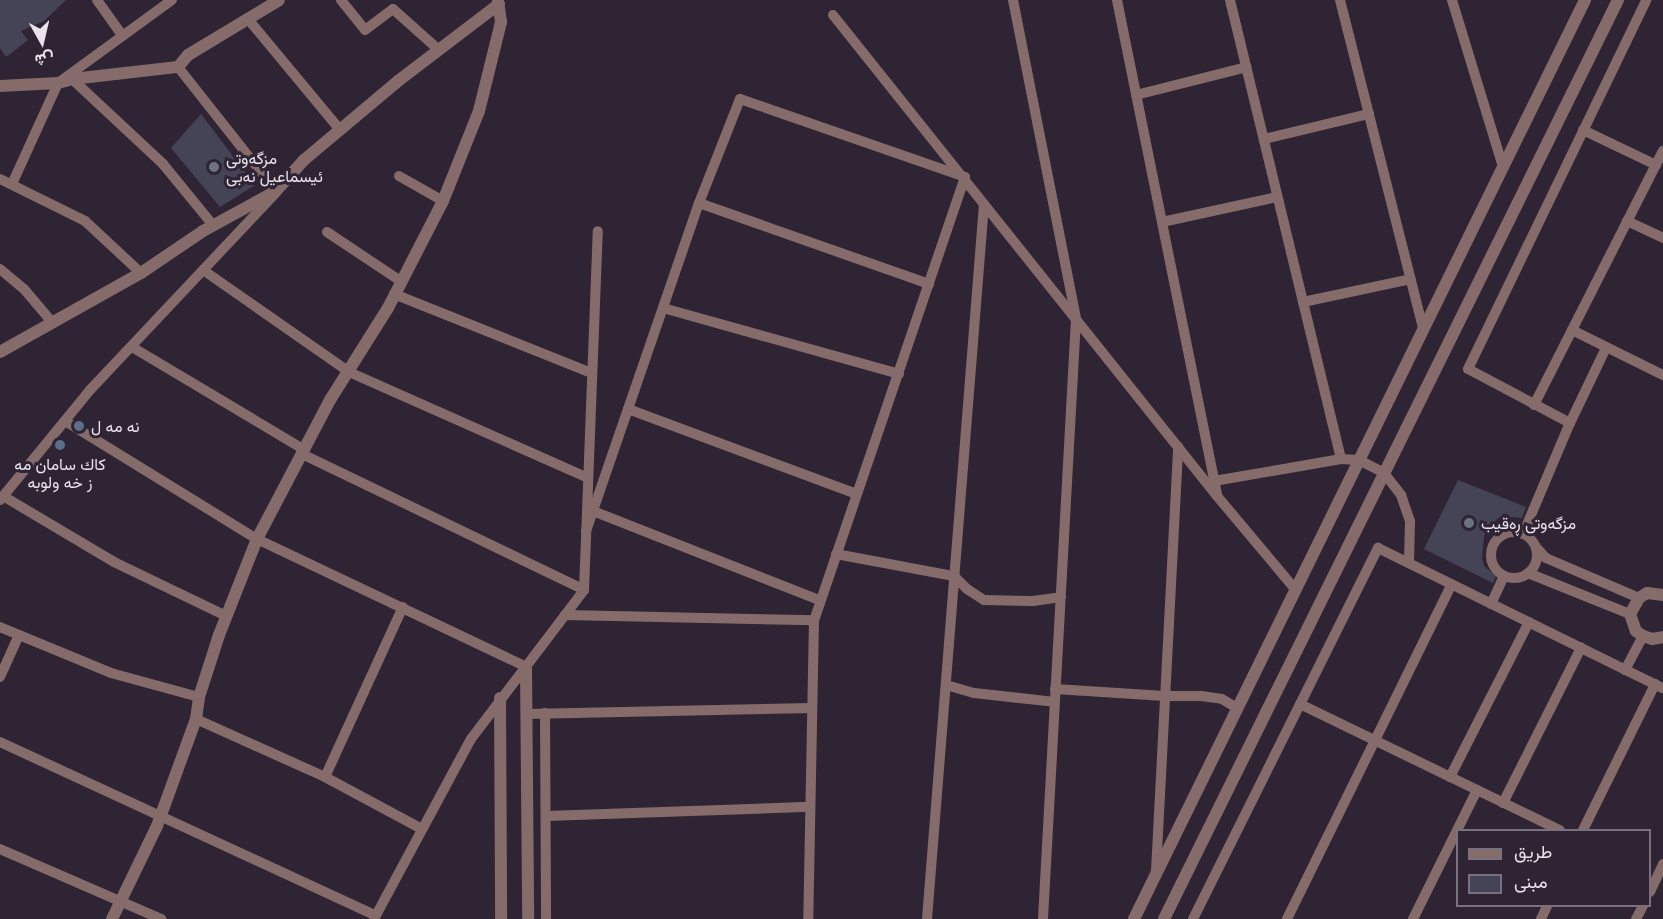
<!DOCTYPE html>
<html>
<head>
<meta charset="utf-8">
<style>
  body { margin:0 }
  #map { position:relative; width:1663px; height:919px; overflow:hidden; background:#2f2434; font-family:Quicksand,Vazirmatn,sans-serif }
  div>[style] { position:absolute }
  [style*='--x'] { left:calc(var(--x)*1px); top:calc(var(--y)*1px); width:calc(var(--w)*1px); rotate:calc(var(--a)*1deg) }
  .building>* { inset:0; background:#454457 }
  .minor>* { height:10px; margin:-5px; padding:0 5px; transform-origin:5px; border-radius:5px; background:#856c6a }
  .minor>.ring { margin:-5px; padding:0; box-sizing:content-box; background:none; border:10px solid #856c6a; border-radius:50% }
  .tertiary>* { height:12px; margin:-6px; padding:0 6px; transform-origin:6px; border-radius:6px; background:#856c6a }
  .dots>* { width:16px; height:16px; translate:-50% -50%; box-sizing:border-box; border:3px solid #2f2434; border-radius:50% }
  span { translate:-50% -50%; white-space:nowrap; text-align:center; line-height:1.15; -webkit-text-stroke:6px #2f2434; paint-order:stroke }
  .poi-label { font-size:16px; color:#eae2ed }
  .left { translate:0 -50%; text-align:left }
  .legend { position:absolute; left:1456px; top:829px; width:195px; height:78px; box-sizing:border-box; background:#2f2434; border:2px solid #7a707e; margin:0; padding:8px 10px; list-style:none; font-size:18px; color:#eae2ed }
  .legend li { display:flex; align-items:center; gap:12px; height:30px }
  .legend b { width:30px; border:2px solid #7a707e }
  .north { position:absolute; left:12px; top:12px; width:60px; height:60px; -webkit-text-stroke:4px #2f2434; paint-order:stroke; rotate:172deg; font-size:16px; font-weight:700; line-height:24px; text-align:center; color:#eae2ed }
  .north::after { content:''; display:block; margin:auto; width:21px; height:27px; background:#eae2ed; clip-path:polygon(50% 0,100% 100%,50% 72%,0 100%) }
</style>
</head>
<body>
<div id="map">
  <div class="building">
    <i style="clip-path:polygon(0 0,66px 0,44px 21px,21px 31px,28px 40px,6px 57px,0 48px)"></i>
    <i style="clip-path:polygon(201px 114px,255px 185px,220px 207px,171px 148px)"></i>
    <i style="clip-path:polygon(1458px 480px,1526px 507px,1522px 518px,1501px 516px,1491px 524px,1484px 536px,1482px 558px,1484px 566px,1496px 576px,1493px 583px,1424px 549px)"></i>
  </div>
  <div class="minor">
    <i style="--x:97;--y:0;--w:43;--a:54.5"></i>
    <i style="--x:341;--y:0;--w:38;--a:51"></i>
    <i style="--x:365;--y:30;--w:35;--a:-37"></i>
    <i style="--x:393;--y:9;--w:62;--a:41.7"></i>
    <i style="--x:1013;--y:0;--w:325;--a:78.8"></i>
    <i style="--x:1076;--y:319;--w:601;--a:93.15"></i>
    <i style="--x:1117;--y:0;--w:504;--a:78.56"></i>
    <i style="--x:1230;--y:0;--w:472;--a:76.4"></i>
    <i style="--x:1340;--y:0;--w:339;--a:75.8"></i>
    <i style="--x:1452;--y:0;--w:175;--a:73"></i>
    <i style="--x:833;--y:15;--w:615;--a:51.4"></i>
    <i style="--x:1217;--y:496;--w:123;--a:50"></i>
    <i style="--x:248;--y:19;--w:144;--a:50.3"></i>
    <i style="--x:178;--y:67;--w:158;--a:51.7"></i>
    <i style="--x:72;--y:79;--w:125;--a:43"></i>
    <i style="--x:163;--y:164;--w:79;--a:50.7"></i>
    <i style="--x:1136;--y:95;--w:114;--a:-14.2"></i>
    <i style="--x:1583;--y:130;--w:81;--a:25.6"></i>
    <i style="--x:1264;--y:139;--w:108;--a:-13.4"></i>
    <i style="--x:399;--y:176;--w:51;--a:29.6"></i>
    <i style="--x:0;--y:179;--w:95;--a:26.3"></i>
    <i style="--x:85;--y:221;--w:76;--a:42.9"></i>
    <i style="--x:12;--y:184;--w:111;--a:-65.5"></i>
    <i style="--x:58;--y:83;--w:141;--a:-36.1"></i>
    <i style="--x:699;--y:203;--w:244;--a:19.4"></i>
    <i style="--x:1627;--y:221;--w:40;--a:25"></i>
    <i style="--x:1162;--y:222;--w:118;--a:-12.3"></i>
    <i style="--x:327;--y:232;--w:90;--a:33.7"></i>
    <i style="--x:0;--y:269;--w:31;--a:40"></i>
    <i style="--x:24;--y:289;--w:42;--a:49.8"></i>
    <i style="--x:203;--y:270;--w:178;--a:34.9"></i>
    <i style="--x:349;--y:372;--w:261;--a:23.9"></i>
    <i style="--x:394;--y:294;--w:213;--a:21.8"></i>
    <i style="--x:1303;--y:302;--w:110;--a:-12"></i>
    <i style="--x:663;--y:308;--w:245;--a:15.6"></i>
    <i style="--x:1572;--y:330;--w:102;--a:26.3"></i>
    <i style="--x:132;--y:347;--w:201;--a:30.8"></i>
    <i style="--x:1534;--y:405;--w:285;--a:-63.1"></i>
    <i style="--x:628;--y:409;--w:244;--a:20.4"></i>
    <i style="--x:65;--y:421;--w:225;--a:31.6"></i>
    <i style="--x:257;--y:539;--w:298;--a:25.4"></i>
    <i style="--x:1570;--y:423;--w:115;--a:-152.1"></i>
    <i style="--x:1468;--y:369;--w:410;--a:-64.2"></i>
    <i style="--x:302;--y:454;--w:313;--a:25.7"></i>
    <i style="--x:1214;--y:481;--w:129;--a:-9.8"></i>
    <i style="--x:1341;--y:459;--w:18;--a:3"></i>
    <i style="--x:1359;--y:460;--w:28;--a:27"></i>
    <i style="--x:1384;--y:473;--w:28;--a:52"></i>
    <i style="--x:1401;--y:495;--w:28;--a:71"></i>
    <i style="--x:1410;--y:521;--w:42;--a:91.4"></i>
    <i style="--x:3;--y:496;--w:129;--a:30.7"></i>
    <i style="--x:114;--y:562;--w:124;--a:25.7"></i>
    <i style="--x:0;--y:500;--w:142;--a:-50.7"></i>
    <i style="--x:90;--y:390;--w:270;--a:-46.7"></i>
    <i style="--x:588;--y:509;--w:248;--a:21.5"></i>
    <i style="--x:586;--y:531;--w:347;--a:-71"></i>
    <i style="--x:699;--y:203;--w:112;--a:-68.5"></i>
    <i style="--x:740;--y:99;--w:238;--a:19.1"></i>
    <i style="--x:965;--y:177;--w:468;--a:108.8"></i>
    <i style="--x:814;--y:620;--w:299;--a:91.1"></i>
    <i class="ring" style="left:1491px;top:532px;width:36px;height:36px"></i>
    <i style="--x:1523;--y:534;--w:121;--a:-67.1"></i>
    <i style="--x:1570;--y:423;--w:83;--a:-64.4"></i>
    <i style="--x:1536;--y:547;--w:15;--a:48"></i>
    <i style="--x:1546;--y:558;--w:101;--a:23.3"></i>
    <i style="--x:836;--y:554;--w:120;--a:10.6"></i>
    <i style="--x:954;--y:576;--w:18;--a:45"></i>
    <i style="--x:967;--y:589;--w:20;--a:33"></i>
    <i style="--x:984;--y:600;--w:49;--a:1.2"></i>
    <i style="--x:1033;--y:601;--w:28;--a:-8"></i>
    <i style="--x:1528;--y:573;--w:110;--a:21.9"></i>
    <i style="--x:1491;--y:604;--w:31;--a:-65"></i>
    <i style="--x:565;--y:615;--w:249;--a:1.2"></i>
    <i style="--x:0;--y:627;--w:120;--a:22.5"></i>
    <i style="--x:111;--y:673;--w:91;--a:15.3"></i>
    <i style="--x:1625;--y:670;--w:38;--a:-62"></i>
    <i style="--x:0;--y:677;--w:46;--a:-65.7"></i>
    <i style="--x:946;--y:685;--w:29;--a:16"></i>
    <i style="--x:974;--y:693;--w:81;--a:6.3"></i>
    <i style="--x:1055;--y:689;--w:110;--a:3.6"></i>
    <i style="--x:1165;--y:696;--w:36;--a:0"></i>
    <i style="--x:1201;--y:696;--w:21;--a:8"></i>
    <i style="--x:1222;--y:699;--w:17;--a:31"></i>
    <i style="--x:1300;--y:704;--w:289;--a:25.9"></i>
    <i style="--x:545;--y:713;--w:206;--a:89.7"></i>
    <i style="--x:527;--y:714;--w:285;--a:-1.2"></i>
    <i style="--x:196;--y:719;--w:141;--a:24.2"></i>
    <i style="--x:325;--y:777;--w:110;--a:28.2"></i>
    <i style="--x:0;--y:742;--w:414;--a:24.8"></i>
    <i style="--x:325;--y:777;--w:187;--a:-65.4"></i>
    <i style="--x:1450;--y:777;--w:174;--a:-63"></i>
    <i style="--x:1503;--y:803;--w:174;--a:-63.3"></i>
    <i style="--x:546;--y:816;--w:264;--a:-2"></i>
    <i style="--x:1583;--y:830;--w:163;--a:-63.7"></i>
    <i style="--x:0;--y:849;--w:176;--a:23.5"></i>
    <i style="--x:1156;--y:871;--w:425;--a:-87"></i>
    <i style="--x:1650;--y:892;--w:31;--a:-65"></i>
    <i style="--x:374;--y:919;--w:204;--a:-61.7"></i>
    <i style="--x:471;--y:739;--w:187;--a:-52.8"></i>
    <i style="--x:584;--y:590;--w:359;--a:-87.8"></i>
    <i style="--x:927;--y:919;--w:717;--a:-85.44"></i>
    <i style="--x:1193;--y:919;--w:415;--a:-63.5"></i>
    <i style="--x:1378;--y:548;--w:318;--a:26.2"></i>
    <i style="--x:1287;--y:919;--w:373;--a:-63.8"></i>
    <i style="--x:1413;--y:919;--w:144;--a:-63.6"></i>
    <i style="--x:1541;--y:919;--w:14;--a:-65"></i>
    <i style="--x:1636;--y:919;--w:15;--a:-62"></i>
  </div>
  <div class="tertiary">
    <i style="--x:0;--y:86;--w:58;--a:-3"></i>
    <i style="--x:58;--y:83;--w:15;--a:-16"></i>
    <i style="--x:72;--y:79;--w:107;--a:-6.5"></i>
    <i style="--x:178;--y:67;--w:16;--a:-50"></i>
    <i style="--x:188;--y:55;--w:106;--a:-31.1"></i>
    <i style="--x:0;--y:352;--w:162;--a:-29.3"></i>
    <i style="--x:141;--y:273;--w:75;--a:-34.1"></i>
    <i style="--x:203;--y:231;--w:83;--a:-28.7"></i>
    <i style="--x:276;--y:191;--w:42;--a:-47.9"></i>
    <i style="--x:304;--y:160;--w:123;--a:-40"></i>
    <i style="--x:398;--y:81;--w:127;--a:-37.3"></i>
    <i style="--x:1663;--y:595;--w:16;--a:-173"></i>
    <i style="--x:1647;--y:593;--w:9;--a:148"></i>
    <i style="--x:1639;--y:598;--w:18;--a:119"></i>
    <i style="--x:1630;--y:614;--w:18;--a:71"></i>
    <i style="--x:1636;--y:631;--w:9;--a:36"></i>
    <i style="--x:1643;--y:636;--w:9;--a:18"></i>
    <i style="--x:1652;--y:639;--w:11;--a:-10"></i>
    <i style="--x:526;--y:667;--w:252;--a:89.5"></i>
    <i style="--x:500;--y:698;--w:221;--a:89.7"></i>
    <i style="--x:112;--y:919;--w:103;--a:-64.2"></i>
    <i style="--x:157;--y:826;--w:114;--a:-70"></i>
    <i style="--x:196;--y:719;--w:22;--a:-82"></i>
    <i style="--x:199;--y:697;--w:65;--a:-72.1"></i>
    <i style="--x:219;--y:635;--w:103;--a:-68.4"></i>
    <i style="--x:257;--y:539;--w:157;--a:-62.3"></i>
    <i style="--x:330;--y:400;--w:109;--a:-57.8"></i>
    <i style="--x:388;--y:308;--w:120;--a:-62.8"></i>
    <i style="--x:443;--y:201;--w:97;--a:-68.2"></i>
    <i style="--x:479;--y:111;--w:92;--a:-76.1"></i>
    <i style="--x:501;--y:22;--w:22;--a:-98"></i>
    <i style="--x:1134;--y:919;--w:1024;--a:-63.86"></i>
    <i style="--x:1164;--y:919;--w:1025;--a:-63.71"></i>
  </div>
  <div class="dots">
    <i style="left:214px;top:167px;background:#6b7280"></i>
    <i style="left:79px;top:426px;background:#5c6f8a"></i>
    <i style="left:60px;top:445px;background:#5c6f8a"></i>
    <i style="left:1469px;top:523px;background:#6b7280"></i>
  </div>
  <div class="poi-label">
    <span class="left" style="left:226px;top:167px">مزگەوتی<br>ئیسماعیل نەبی</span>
    <span class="left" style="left:91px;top:426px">نه مه ل</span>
    <span style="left:60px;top:473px">كاك سامان مه<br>ز خه ولوبه</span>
    <span class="left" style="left:1481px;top:523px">مزگەوتی ڕەقیب</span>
  </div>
  <ul class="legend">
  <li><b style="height:8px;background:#856c6a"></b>طريق</li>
  <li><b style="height:16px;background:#454457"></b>مبنى</li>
  </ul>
  <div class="north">ش</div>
</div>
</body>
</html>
